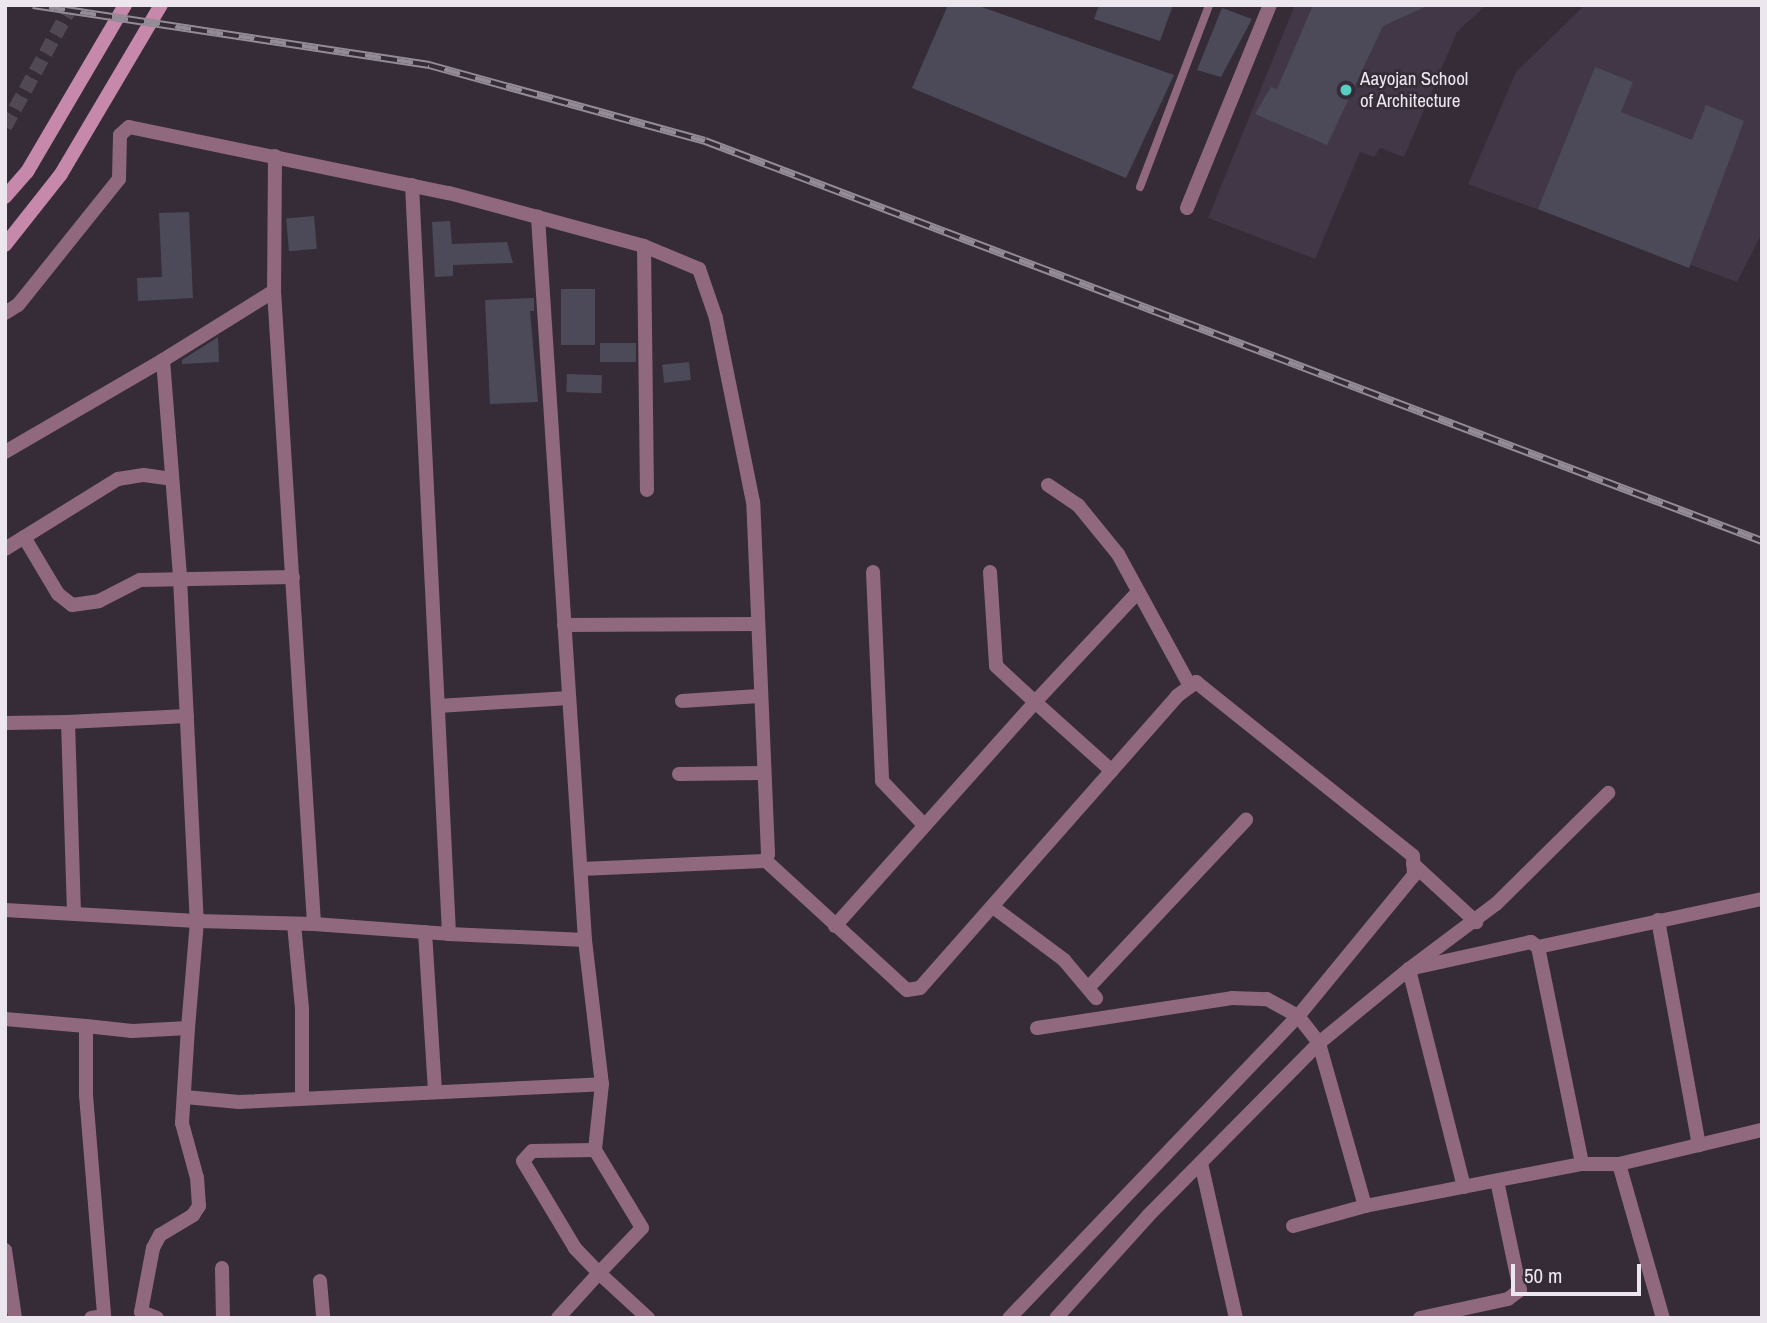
<!DOCTYPE html>
<html>
<head>
<meta charset="utf-8">
<style>
  body { margin:0 }
  #map { position:relative; width:1767px; height:1323px; overflow:hidden; background:#352c38; font-family:"Archivo Narrow",sans-serif }
  div>[style] { position:absolute }
  [style*='--x'] { left:calc(var(--x)*1px); top:calc(var(--y)*1px); width:calc(var(--w)*1px); rotate:calc(var(--a)*1deg) }
  .built>* { inset:0; background:#423746 }
  .building>* { inset:0; background:#4c4a58; transform-origin:0 0 }
  .tertiary-tunnel>* { height:14px; margin-top:-7px; transform-origin:0; background:repeating-linear-gradient(90deg,#504853 0 14px,transparent 0 21px) }
  .service>* { height:8px; margin:-4px; padding:0 4px; transform-origin:4px; border-radius:4px; background:#90697f }
  .minor>* { height:14px; margin:-7px; padding:0 7px; transform-origin:7px; border-radius:7px; background:#90697f }
  .secondary>* { height:14px; margin:-7px; padding:0 7px; transform-origin:7px; border-radius:7px; background:#c688ab }
  .rail>* { height:8px; margin-top:-4px; transform-origin:0; background:repeating-linear-gradient(90deg,#352c38 0 16px,#938c96 0 32px); box-sizing:border-box; border-block:2px solid #938c96 }
  .dots>* { width:19px; height:19px; translate:-50% -50%; box-sizing:border-box; border:4px solid #352c38; border-radius:50% }
  span { translate:-50% -50%; white-space:nowrap; text-align:center; line-height:1.15; -webkit-text-stroke:5px #352c38; paint-order:stroke }
  .poi-label { font-size:19px; color:#ece7ee }
  .left { translate:0 -50%; text-align:left }
  .frame { position:absolute; inset:0; border:7px solid #ece7ee; pointer-events:none }
  .scale { position:absolute; left:1511px; top:1264px; width:130px; height:32px; box-sizing:border-box; border:4px solid #ece7ee; border-top:0; padding-left:9px; font-size:21px; line-height:24px; white-space:nowrap; color:#ece7ee; -webkit-text-stroke:5px #352c38; paint-order:stroke }
</style>
</head>
<body>
<div id="map">
  <div class="built">
    <i style="clip-path:polygon(1295px 5px,1486px 5px,1457px 32px,1404px 157px,1380px 148px,1374px 157px,1360px 152px,1315px 259px,1208px 218px)"></i>
    <i style="clip-path:polygon(1585px 5px,1762px 5px,1762px 233px,1737px 282px,1468px 184px,1516px 72px)"></i>
  </div>
  <div class="building">
    <i style="clip-path:polygon(948px 5px,976px 5px,1174px 75px,1126px 178px,912px 88px)"></i>
    <i style="clip-path:polygon(1099px 5px,1173px 5px,1160px 41px,1094px 19px)"></i>
    <i style="clip-path:polygon(1313px 5px,1429px 5px,1383px 26px,1327px 145px,1255px 114px,1271px 87px,1277px 89px)"></i>
    <i style="clip-path:polygon(1222px 8px,1252px 19px,1221px 77px,1197px 70px)"></i>
    <i style="clip-path:polygon(1595px 67px,1633px 82px,1621px 112px,1692px 140px,1706px 105px,1744px 121px,1689px 268px,1538px 209px)"></i>
    <i style="clip-path:polygon(189px 212px,193px 298px,138px 301px,137px 278px,162px 277px,159px 213px)"></i>
    <i style="left:314px;top:216px;width:33px;height:28px;rotate:85deg"></i>
    <i style="clip-path:polygon(450px 221px,452px 244px,507px 242px,513px 263px,453px 265px,453px 276px,435px 277px,432px 222px)"></i>
    <i style="left:561px;top:289px;width:34px;height:56px"></i>
    <i style="clip-path:polygon(534px 298px,534px 311px,530px 311px,538px 402px,490px 404px,485px 300px)"></i>
    <i style="clip-path:polygon(218px 337px,219px 362px,182px 364px,182px 360px)"></i>
    <i style="left:600px;top:343px;width:36px;height:19px"></i>
    <i style="left:689px;top:362px;width:18px;height:27px;rotate:84deg"></i>
    <i style="left:567px;top:374px;width:35px;height:18px;rotate:2deg"></i>
  </div>
  <div class="tertiary-tunnel">
    <i style="--x:5;--y:127;--w:139;--a:-61.2"></i>
  </div>
  <div class="service">
    <i style="--x:1140;--y:187;--w:195;--a:-69.2"></i>
  </div>
  <div class="minor">
    <i style="--x:275;--y:156;--w:135;--a:90.4"></i>
    <i style="--x:274;--y:291;--w:634;--a:86.38"></i>
    <i style="--x:314;--y:924;--w:135;--a:4.2"></i>
    <i style="--x:412;--y:185;--w:750;--a:87.17"></i>
    <i style="--x:449;--y:934;--w:136;--a:2.5"></i>
    <i style="--x:585;--y:940;--w:725;--a:-93.72"></i>
    <i style="--x:1187;--y:208;--w:219;--a:-67.8"></i>
    <i style="--x:274;--y:291;--w:131;--a:148.1"></i>
    <i style="--x:163;--y:360;--w:219;--a:85.5"></i>
    <i style="--x:180;--y:578;--w:343;--a:87.2"></i>
    <i style="--x:197;--y:921;--w:117;--a:1.5"></i>
    <i style="--x:5;--y:313;--w:15;--a:-32"></i>
    <i style="--x:18;--y:305;--w:161;--a:-51.3"></i>
    <i style="--x:119;--y:179;--w:44;--a:-88.7"></i>
    <i style="--x:120;--y:135;--w:12;--a:-42"></i>
    <i style="--x:129;--y:127;--w:327;--a:11.7"></i>
    <i style="--x:449;--y:193;--w:202;--a:15.2"></i>
    <i style="--x:644;--y:246;--w:244;--a:89.3"></i>
    <i style="--x:5;--y:452;--w:183;--a:-30.2"></i>
    <i style="--x:1048;--y:485;--w:36;--a:34"></i>
    <i style="--x:1078;--y:505;--w:63;--a:50.8"></i>
    <i style="--x:1118;--y:554;--w:148;--a:61.4"></i>
    <i style="--x:24;--y:537;--w:66;--a:59.2"></i>
    <i style="--x:58;--y:594;--w:18;--a:38"></i>
    <i style="--x:72;--y:605;--w:27;--a:-8"></i>
    <i style="--x:99;--y:601;--w:46;--a:-27.1"></i>
    <i style="--x:140;--y:580;--w:153;--a:-1.1"></i>
    <i style="--x:5;--y:549;--w:133;--a:-31.8"></i>
    <i style="--x:118;--y:479;--w:26;--a:-9"></i>
    <i style="--x:144;--y:475;--w:28;--a:8"></i>
    <i style="--x:873;--y:572;--w:209;--a:87.5"></i>
    <i style="--x:882;--y:781;--w:61;--a:46.3"></i>
    <i style="--x:990;--y:572;--w:94;--a:86.3"></i>
    <i style="--x:996;--y:666;--w:53;--a:42.7"></i>
    <i style="--x:1035;--y:702;--w:151;--a:-46.9"></i>
    <i style="--x:564;--y:625;--w:192;--a:-0.3"></i>
    <i style="--x:682;--y:701;--w:77;--a:-3.7"></i>
    <i style="--x:438;--y:706;--w:131;--a:-3.5"></i>
    <i style="--x:68;--y:722;--w:119;--a:-2.9"></i>
    <i style="--x:5;--y:723;--w:63;--a:-0.9"></i>
    <i style="--x:68;--y:722;--w:192;--a:88.2"></i>
    <i style="--x:679;--y:774;--w:83;--a:-0.7"></i>
    <i style="--x:766;--y:861;--w:182;--a:42.5"></i>
    <i style="--x:900;--y:984;--w:9;--a:41"></i>
    <i style="--x:907;--y:990;--w:13;--a:-9"></i>
    <i style="--x:920;--y:988;--w:389;--a:-48.6"></i>
    <i style="--x:1177;--y:696;--w:24;--a:-36"></i>
    <i style="--x:1196;--y:682;--w:278;--a:38.7"></i>
    <i style="--x:1413;--y:856;--w:19;--a:87"></i>
    <i style="--x:1414;--y:875;--w:183;--a:129.4"></i>
    <i style="--x:1298;--y:1016;--w:418;--a:133.7"></i>
    <i style="--x:1413;--y:864;--w:86;--a:42.6"></i>
    <i style="--x:581;--y:869;--w:185;--a:-2.5"></i>
    <i style="--x:766;--y:861;--w:7;--a:-74"></i>
    <i style="--x:768;--y:854;--w:352;--a:-92.4"></i>
    <i style="--x:753;--y:502;--w:188;--a:-101.4"></i>
    <i style="--x:716;--y:318;--w:52;--a:-109.1"></i>
    <i style="--x:699;--y:269;--w:60;--a:-157.3"></i>
    <i style="--x:993;--y:907;--w:89;--a:36.7"></i>
    <i style="--x:1064;--y:960;--w:50;--a:49.9"></i>
    <i style="--x:5;--y:910;--w:192;--a:3.3"></i>
    <i style="--x:197;--y:921;--w:107;--a:94.8"></i>
    <i style="--x:188;--y:1028;--w:56;--a:176.9"></i>
    <i style="--x:132;--y:1031;--w:46;--a:-173.8"></i>
    <i style="--x:86;--y:1026;--w:69;--a:90"></i>
    <i style="--x:86;--y:1095;--w:222;--a:85.3"></i>
    <i style="--x:104;--y:1316;--w:13;--a:171"></i>
    <i style="--x:1658;--y:920;--w:229;--a:79.7"></i>
    <i style="--x:294;--y:924;--w:85;--a:84.6"></i>
    <i style="--x:302;--y:1009;--w:88;--a:90"></i>
    <i style="--x:835;--y:926;--w:300;--a:-48.2"></i>
    <i style="--x:1035;--y:702;--w:103;--a:41.9"></i>
    <i style="--x:425;--y:932;--w:159;--a:86.4"></i>
    <i style="--x:585;--y:940;--w:145;--a:83.3"></i>
    <i style="--x:602;--y:1084;--w:66;--a:96.1"></i>
    <i style="--x:595;--y:1150;--w:91;--a:58.9"></i>
    <i style="--x:642;--y:1228;--w:62;--a:133.7"></i>
    <i style="--x:599;--y:1273;--w:35;--a:-134"></i>
    <i style="--x:575;--y:1248;--w:101;--a:-120.9"></i>
    <i style="--x:523;--y:1161;--w:13;--a:-48"></i>
    <i style="--x:532;--y:1151;--w:63;--a:-0.9"></i>
    <i style="--x:1538;--y:947;--w:229;--a:-12.1"></i>
    <i style="--x:1088;--y:988;--w:231;--a:-46.8"></i>
    <i style="--x:5;--y:1019;--w:81;--a:4.9"></i>
    <i style="--x:1037;--y:1028;--w:197;--a:-8.7"></i>
    <i style="--x:1232;--y:998;--w:35;--a:2"></i>
    <i style="--x:1267;--y:999;--w:35;--a:29"></i>
    <i style="--x:1298;--y:1016;--w:34;--a:52"></i>
    <i style="--x:1319;--y:1043;--w:243;--a:134.7"></i>
    <i style="--x:1148;--y:1216;--w:137;--a:132"></i>
    <i style="--x:185;--y:1097;--w:54;--a:5.3"></i>
    <i style="--x:239;--y:1102;--w:363;--a:-2.8"></i>
    <i style="--x:1201;--y:1163;--w:159;--a:77.3"></i>
    <i style="--x:1619;--y:1164;--w:160;--a:74.1"></i>
    <i style="--x:1464;--y:1187;--w:225;--a:-104.2"></i>
    <i style="--x:1409;--y:969;--w:109;--a:-36.8"></i>
    <i style="--x:1496;--y:904;--w:158;--a:-44.7"></i>
    <i style="--x:1365;--y:1206;--w:169;--a:-105.8"></i>
    <i style="--x:1319;--y:1043;--w:117;--a:-39.4"></i>
    <i style="--x:1409;--y:969;--w:125;--a:-12.5"></i>
    <i style="--x:1531;--y:942;--w:9;--a:36"></i>
    <i style="--x:1538;--y:947;--w:221;--a:78.5"></i>
    <i style="--x:1293;--y:1226;--w:75;--a:-15.5"></i>
    <i style="--x:1365;--y:1206;--w:221;--a:-11"></i>
    <i style="--x:1582;--y:1164;--w:37;--a:0"></i>
    <i style="--x:1619;--y:1164;--w:147;--a:-13.4"></i>
    <i style="--x:5;--y:1250;--w:69;--a:81.6"></i>
    <i style="--x:222;--y:1268;--w:50;--a:88.9"></i>
    <i style="--x:320;--y:1281;--w:37;--a:85"></i>
    <i style="--x:157;--y:1318;--w:17;--a:-159"></i>
    <i style="--x:141;--y:1312;--w:65;--a:-79.4"></i>
    <i style="--x:153;--y:1248;--w:15;--a:-62"></i>
    <i style="--x:160;--y:1235;--w:39;--a:-31"></i>
    <i style="--x:193;--y:1215;--w:11;--a:-56"></i>
    <i style="--x:199;--y:1206;--w:28;--a:-94"></i>
    <i style="--x:197;--y:1178;--w:57;--a:-105.3"></i>
    <i style="--x:182;--y:1123;--w:95;--a:-86.4"></i>
    <i style="--x:558;--y:1318;--w:61;--a:-47.7"></i>
    <i style="--x:599;--y:1273;--w:67;--a:42.6"></i>
    <i style="--x:1420;--y:1318;--w:90;--a:-12.2"></i>
    <i style="--x:1508;--y:1299;--w:15;--a:-37"></i>
    <i style="--x:1520;--y:1290;--w:111;--a:-101.9"></i>
  </div>
  <div class="secondary">
    <i style="--x:5;--y:197;--w:33;--a:-49"></i>
    <i style="--x:27;--y:172;--w:194;--a:-59.6"></i>
    <i style="--x:5;--y:245;--w:90;--a:-51.7"></i>
    <i style="--x:61;--y:174;--w:196;--a:-59.4"></i>
  </div>
  <div class="rail">
    <i style="--x:33;--y:5;--w:401;--a:8.6"></i>
    <i style="--x:429;--y:65;--w:286;--a:15.4"></i>
    <i style="--x:705;--y:141;--w:1130;--a:20.73"></i>
  </div>
  <div class="dots">
    <i style="left:1346px;top:90px;background:#57cec2"></i>
  </div>
  <div class="poi-label">
    <span class="left" style="left:1360px;top:90px">Aayojan School<br>of Architecture</span>
  </div>
  <div class="frame"></div>
  <div class="scale">50 m</div>
</div>
</body>
</html>
